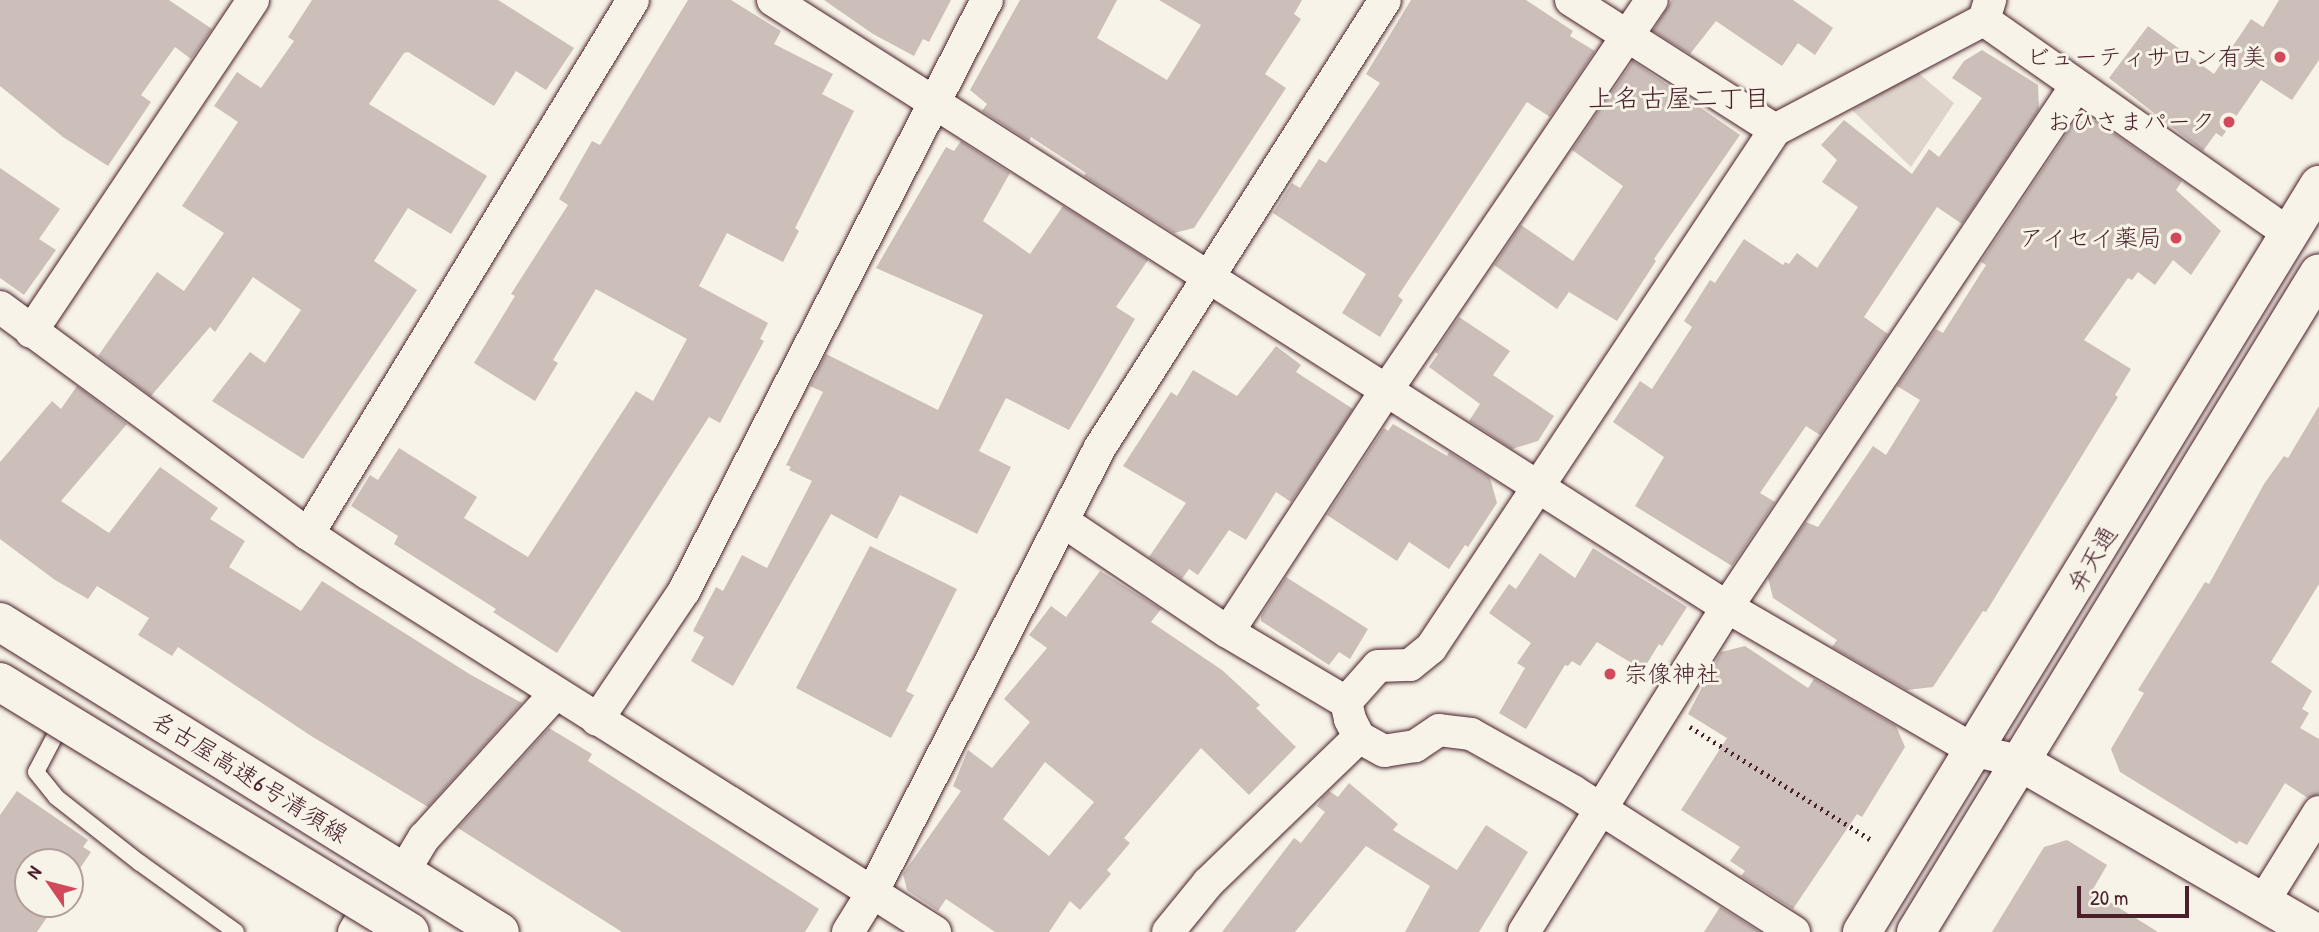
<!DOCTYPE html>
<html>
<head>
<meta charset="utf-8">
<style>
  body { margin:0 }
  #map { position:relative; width:2319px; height:932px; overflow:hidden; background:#f7f3e8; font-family:"Patrick Hand","Klee One",sans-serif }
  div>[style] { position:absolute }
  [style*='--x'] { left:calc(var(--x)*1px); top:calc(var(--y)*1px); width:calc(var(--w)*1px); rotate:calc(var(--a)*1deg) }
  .green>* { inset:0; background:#ded4cc }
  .building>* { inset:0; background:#ccbfb9 }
  .path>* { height:4.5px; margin-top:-2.25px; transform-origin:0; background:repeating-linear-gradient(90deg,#4a1f2b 0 2px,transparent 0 7px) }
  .roads { filter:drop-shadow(0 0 2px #4a1f2b) drop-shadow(0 0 2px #4a1f2b) }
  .lane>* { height:16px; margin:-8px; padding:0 8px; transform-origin:8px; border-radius:8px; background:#f7f3e8 }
  .street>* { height:32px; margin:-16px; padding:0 16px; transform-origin:16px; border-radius:16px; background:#f7f3e8 }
  .secondary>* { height:38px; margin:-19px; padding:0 19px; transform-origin:19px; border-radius:19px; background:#f7f3e8 }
  .highway>* { height:38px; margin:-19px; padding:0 19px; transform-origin:19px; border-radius:19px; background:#f7f3e8 }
  .bridges { filter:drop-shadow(0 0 2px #4a1f2b) drop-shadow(0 0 2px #4a1f2b) }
  .highway-bridge>* { height:38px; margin:-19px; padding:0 19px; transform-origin:19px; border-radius:19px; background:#f7f3e8 }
  .dots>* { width:19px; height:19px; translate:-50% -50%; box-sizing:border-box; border:4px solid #f7f3e8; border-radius:50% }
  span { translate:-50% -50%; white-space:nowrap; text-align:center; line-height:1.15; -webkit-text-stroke:6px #f7f3e8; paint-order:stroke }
  .poi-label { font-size:24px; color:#4a1f2b }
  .right { translate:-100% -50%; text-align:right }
  .left { translate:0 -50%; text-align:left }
  .street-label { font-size:24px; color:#4a1f2b }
  .neighbourhood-label { font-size:26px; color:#4a1f2b }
  .north { position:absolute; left:14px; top:848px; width:70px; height:70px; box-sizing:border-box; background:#f7f3e8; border:2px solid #b29e9c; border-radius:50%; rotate:305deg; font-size:19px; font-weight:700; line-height:28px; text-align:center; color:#4a1f2b }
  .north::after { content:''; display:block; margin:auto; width:24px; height:32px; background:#d1495b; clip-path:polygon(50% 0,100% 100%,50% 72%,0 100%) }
  .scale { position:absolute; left:2077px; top:886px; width:112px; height:32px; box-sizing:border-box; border:4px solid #4a1f2b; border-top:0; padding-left:9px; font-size:21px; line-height:24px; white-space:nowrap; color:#4a1f2b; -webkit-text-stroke:5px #f7f3e8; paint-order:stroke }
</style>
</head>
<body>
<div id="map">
  <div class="green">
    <i style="clip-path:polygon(1917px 72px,1954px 103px,1911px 167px,1852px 110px)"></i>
  </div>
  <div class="building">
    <i style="clip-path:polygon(0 0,169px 0,212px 29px,191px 59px,175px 47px,141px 95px,151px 102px,108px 166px,63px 137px,0 86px)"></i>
    <i style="clip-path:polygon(312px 0,498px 0,574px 48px,546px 90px,516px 71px,494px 106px,408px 52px,404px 53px,369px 104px,487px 176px,451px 234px,408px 208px,374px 261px,417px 290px,303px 459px,212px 401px,250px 352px,265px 363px,301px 310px,253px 277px,215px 332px,210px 327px,151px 396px,98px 356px,157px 272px,184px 291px,224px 233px,182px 206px,238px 122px,214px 106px,237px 72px,261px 88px,294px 41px,288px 37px)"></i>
    <i style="clip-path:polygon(688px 0,731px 0,781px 31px,774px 44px,833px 74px,822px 94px,854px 111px,795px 228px,799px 231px,783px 262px,727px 233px,699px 286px,768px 323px,760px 339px,764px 341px,720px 423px,709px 417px,557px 653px,493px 612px,496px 609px,394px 544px,398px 536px,351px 506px,370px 475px,378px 480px,399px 448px,477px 497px,464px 518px,528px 557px,636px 391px,653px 401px,687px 339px,596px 289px,553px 360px,558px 363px,535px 401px,474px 363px,515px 296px,511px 294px,568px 205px,559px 199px,592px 141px,600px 145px)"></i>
    <i style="clip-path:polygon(824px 0,951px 0,929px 42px,923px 39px,914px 56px,873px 34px)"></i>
    <i style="clip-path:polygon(1020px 0,1117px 0,1097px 38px,1167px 80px,1201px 25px,1159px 0,1302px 0,1294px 14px,1301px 19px,1265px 74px,1286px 88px,1194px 228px,1174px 233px,1084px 176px,1086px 173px,1031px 137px,1029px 141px,982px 111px,987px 104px,970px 90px)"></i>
    <i style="clip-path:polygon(1411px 0,1526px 0,1573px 31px,1570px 36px,1595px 51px,1550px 117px,1527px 102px,1398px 296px,1403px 300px,1380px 337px,1342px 313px,1366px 274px,1273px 213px,1292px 183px,1300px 188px,1319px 159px,1326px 163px,1380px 83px,1366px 74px)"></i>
    <i style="clip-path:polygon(1672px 0,1793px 0,1833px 28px,1815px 55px,1798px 43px,1782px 66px,1716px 21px,1690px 54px,1653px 31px)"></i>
    <i style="clip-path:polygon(2279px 0,2319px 0,2319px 60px,2292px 100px,2261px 80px,2222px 137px,2216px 133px,2203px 151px,2109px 78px,2148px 26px,2214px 74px,2251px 19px,2263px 27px)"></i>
    <i style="clip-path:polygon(1982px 50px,2038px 85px,2039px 109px,1962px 224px,1937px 207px,1864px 317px,1888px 334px,1820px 435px,1806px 426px,1760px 493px,1775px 502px,1732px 566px,1635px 506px,1664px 457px,1613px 422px,1640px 381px,1652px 389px,1692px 327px,1684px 321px,1710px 280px,1715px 283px,1744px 239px,1783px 265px,1785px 262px,1789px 264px,1797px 253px,1817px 268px,1858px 207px,1822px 182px,1837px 160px,1821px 145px,1844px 120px,1912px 174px,1929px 149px,1939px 157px,1982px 98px,1952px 78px,1964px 61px)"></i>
    <i style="clip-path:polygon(1633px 61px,1740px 135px,1654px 259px,1656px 261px,1617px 321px,1569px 292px,1557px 309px,1494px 265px,1521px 225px,1573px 261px,1623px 186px,1572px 150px)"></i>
    <i style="clip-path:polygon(2075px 121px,2096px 121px,2182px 181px,2176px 190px,2221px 231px,2191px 275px,2173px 260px,2155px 285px,2138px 272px,2132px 280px,2128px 278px,2084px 340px,2131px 369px,2115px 395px,2118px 397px,1986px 612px,1983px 611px,1933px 687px,1907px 690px,1832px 647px,1837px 640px,1773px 598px,1768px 578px,1806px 522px,1818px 527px,1873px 446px,1886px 455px,1920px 400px,1897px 386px,1936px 329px,1943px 333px,1986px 265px,1981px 262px)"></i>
    <i style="clip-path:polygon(961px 141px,1010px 173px,983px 221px,1030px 254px,1063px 206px,1148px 260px,1116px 307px,1135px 319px,1069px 430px,1006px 398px,979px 451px,1011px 467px,977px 534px,900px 495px,877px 539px,831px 514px,733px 686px,691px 661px,704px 637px,693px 631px,716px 587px,723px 591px,742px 555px,767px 568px,812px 481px,789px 470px,791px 467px,786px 465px,823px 392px,810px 386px,826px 354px,938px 410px,983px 315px,876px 268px,946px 147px,954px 151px)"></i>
    <i style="clip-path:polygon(0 168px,60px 209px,39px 239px,56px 250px,24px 295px,0 278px)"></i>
    <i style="clip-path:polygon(1459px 317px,1510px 351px,1493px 375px,1554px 416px,1538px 441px,1512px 449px,1469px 421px,1480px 404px,1429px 367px,1438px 354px,1435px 352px)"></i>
    <i style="clip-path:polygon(1276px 346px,1301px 365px,1296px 372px,1353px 409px,1291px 502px,1276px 492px,1246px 540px,1229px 530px,1198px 575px,1189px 569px,1182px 579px,1149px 557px,1186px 503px,1123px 466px,1171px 392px,1177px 396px,1193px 370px,1237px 396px)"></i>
    <i style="clip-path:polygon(77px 386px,127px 424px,61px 501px,109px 533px,160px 467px,218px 508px,210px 519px,245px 541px,229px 567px,301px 611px,322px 581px,471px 675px,522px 703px,428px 807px,308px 734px,178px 647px,172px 656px,138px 635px,149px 618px,97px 586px,88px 599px,55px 580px,0 539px,0 462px,52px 401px,61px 409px)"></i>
    <i style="clip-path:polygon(2319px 406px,2319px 584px,2271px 662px,2312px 691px,2302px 709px,2309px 713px,2300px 728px,2319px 739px,2319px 794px,2308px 798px,2285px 783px,2247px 845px,2239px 841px,2237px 844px,2120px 772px,2111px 749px,2144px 693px,2138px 690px,2205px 582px,2209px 584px,2264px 484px,2284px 456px,2288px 458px)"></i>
    <i style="clip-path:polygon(1393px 424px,1447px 456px,1449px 452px,1490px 478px,1497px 503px,1468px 547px,1465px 545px,1449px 569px,1409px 542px,1397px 561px,1327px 515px,1384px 428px,1388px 431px)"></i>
    <i style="clip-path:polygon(870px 546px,957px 589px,906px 691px,914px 695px,891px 738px,796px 688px)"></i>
    <i style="clip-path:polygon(1593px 548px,1687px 607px,1662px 646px,1659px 644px,1643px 670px,1597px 642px,1580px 666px,1572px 661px,1568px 666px,1565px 665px,1526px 729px,1499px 713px,1525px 668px,1517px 663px,1531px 643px,1489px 613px,1509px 584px,1516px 589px,1540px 553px,1575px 578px)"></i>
    <i style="clip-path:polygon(evenodd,1100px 571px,1161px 609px,1151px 622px,1222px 670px,1260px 705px,1256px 708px,1296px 747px,1249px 795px,1201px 748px,1124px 838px,1130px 843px,1107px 870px,1111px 874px,1080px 910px,1070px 901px,1049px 932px,995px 932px,946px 899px,938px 911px,907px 890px,903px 874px,961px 791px,953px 786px,968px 750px,992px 768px,1030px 722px,1004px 699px,1047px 648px,1029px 635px,1051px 606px,1066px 617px,1100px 571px,1045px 762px,1094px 802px,1049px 856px,1003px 819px,1045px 762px)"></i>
    <i style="clip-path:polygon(1286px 577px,1368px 629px,1350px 659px,1339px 652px,1329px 665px,1261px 621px,1261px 616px)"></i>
    <i style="clip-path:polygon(1745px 646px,1808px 688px,1814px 679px,1896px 726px,1905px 747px,1862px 817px,1857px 814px,1793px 909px,1741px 876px,1745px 871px,1730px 861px,1740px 847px,1681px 810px,1727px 738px,1688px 714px,1721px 652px)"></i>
    <i style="clip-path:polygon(549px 728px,592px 754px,588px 761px,819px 909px,805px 932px,622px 932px,458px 828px)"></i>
    <i style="clip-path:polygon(1349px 783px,1398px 824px,1393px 830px,1457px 870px,1486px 825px,1528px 852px,1479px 932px,1405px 932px,1430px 886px,1366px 846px,1295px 932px,1222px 932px,1294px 838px,1301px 843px,1325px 812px,1317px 806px,1323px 797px,1329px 791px,1338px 797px)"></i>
    <i style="clip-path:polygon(17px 791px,88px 840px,83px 847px,91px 852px,70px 883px,70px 862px,28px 862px,28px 904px,56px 904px,37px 932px,0 932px,0 815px)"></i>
    <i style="clip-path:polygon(2067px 840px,2107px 865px,2092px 891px,2158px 932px,1992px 932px,2044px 847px)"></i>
    <i style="clip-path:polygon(1720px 907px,1760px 932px,1704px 932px)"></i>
  </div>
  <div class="path">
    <i style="--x:1690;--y:727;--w:216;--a:31.9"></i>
  </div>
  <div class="roads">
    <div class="lane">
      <i style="--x:57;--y:732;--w:45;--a:117.7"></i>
      <i style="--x:36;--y:772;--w:32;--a:51"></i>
      <i style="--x:56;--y:797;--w:107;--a:38.2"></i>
      <i style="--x:140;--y:863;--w:118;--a:35.7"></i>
    </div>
    <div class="street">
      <i style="--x:773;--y:0;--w:1131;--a:32.47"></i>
      <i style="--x:1727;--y:607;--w:287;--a:30.1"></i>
      <i style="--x:1975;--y:751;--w:45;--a:12.8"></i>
      <i style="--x:1571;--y:0;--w:242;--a:32.5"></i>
      <i style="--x:1984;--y:20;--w:373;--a:35"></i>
      <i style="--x:0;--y:307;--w:383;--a:36.4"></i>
      <i style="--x:308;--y:534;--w:71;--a:33.5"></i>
      <i style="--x:367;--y:573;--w:672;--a:32.29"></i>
      <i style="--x:31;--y:332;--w:399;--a:-56.2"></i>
      <i style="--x:1064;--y:522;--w:197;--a:33.9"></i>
      <i style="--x:1228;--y:632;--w:137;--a:30.7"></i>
      <i style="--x:308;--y:534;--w:625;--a:-58.67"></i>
      <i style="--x:1228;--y:632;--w:288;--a:-56.8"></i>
      <i style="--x:1386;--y:391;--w:473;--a:-55.8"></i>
      <i style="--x:597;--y:720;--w:156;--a:-56"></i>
      <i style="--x:684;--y:591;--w:664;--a:-62.86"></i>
      <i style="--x:410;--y:861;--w:27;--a:-59"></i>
      <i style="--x:424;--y:838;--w:195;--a:-47.7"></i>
      <i style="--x:2263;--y:902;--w:106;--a:-58.1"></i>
      <i style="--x:354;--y:932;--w:14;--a:-60"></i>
      <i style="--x:848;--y:932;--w:46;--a:-58.4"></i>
      <i style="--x:872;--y:893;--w:499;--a:-62.9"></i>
      <i style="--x:1099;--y:449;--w:532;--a:-57.5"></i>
      <i style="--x:1168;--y:932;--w:63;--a:-50.8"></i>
      <i style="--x:1208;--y:883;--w:210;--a:-44"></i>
      <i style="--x:1524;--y:932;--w:383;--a:-58"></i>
      <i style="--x:1727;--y:607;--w:627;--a:-56.18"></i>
      <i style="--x:1794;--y:932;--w:262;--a:-147.5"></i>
      <i style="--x:1573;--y:791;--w:117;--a:-150.8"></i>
      <i style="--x:1471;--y:734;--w:32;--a:-173"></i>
      <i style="--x:1439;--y:730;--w:29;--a:146"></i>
      <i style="--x:1415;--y:746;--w:31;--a:171"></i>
      <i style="--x:1384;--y:751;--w:29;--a:-151"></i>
      <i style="--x:1359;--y:737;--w:20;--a:-117"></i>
      <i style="--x:1350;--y:719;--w:17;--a:-103"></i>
      <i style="--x:1346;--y:702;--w:48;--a:-48.4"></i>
      <i style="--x:1378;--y:666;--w:32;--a:-2"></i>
      <i style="--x:1410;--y:665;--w:27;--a:-39"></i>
      <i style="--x:1431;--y:648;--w:622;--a:-56.41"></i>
      <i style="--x:1775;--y:130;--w:236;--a:-27.8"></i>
      <i style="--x:1984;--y:20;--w:21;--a:-73"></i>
    </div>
    <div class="secondary">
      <i style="--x:2019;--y:761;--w:341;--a:30.1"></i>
      <i style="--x:1862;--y:932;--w:876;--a:-58.54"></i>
      <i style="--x:1916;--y:932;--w:772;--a:-58.55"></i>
    </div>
    <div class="highway">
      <i style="--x:0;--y:622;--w:588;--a:31.8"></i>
    </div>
  </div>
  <div class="bridges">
    <div class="highway-bridge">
      <i style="--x:0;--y:682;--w:480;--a:31.4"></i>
    </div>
  </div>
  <div class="dots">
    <i style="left:2280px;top:57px;background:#d1495b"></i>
    <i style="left:2229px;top:122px;background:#d1495b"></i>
    <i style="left:2176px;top:238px;background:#d1495b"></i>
    <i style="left:1610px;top:674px;background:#d1495b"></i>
  </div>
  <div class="poi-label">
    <span class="right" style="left:2266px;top:57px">ビューティサロン有美</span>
    <span class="right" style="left:2215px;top:122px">おひさまパーク</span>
    <span class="right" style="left:2162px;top:238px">アイセイ薬局</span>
    <span class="left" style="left:1624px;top:674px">宗像神社</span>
  </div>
  <div class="street-label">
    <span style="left:2092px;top:559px;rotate:-59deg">弁天通</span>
    <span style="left:250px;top:777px;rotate:32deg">名古屋高速6号清須線</span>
  </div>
  <div class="neighbourhood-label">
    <span style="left:1679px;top:98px">上名古屋二丁目</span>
  </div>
  <div class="north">N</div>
  <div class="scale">20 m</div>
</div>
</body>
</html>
